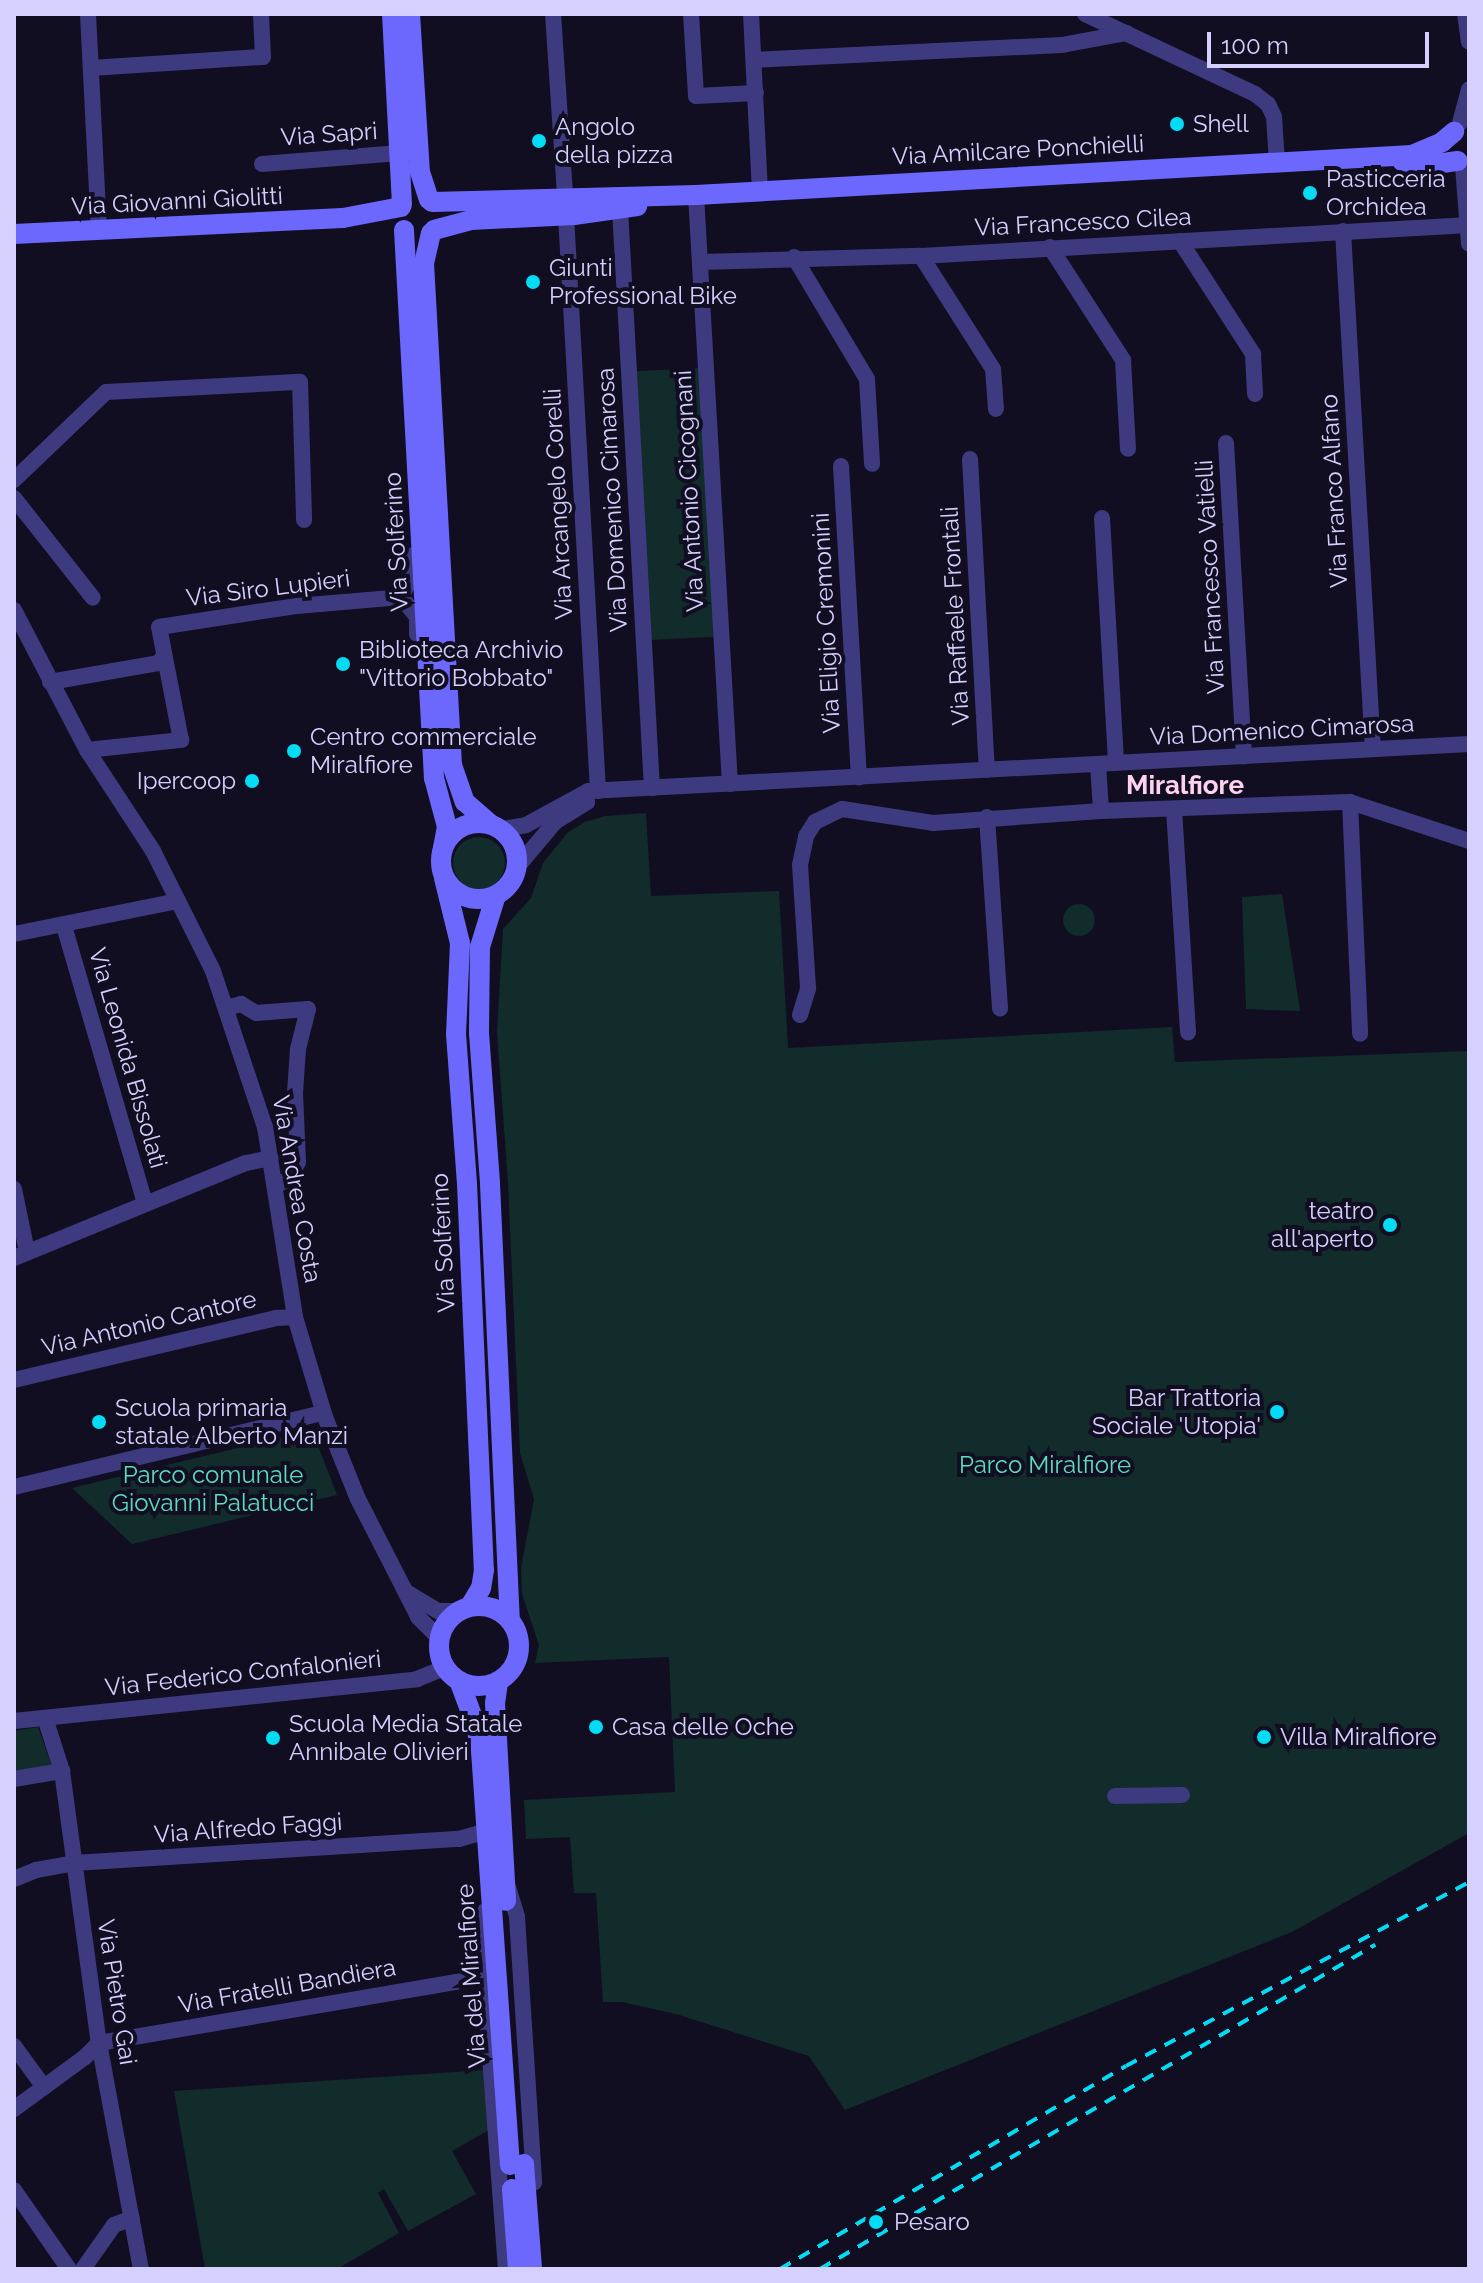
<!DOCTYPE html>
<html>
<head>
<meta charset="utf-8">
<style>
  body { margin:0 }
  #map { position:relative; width:1483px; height:2283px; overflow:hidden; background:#110e22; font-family:Raleway,sans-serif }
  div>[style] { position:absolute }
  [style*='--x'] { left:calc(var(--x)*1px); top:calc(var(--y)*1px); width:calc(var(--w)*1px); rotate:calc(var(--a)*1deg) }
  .green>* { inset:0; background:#112c2b; transform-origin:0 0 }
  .round { border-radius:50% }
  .street>* { height:16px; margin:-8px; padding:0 8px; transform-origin:8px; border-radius:8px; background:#3d3a80 }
  .secondary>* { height:20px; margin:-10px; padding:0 10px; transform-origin:10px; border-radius:10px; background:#6d68fd }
  .secondary>.ring { margin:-10px; padding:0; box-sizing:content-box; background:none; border:20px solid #6d68fd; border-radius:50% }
  .rail>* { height:4px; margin-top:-2px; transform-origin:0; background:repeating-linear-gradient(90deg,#04dcf6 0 12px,transparent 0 22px) }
  .secondary-bridge>* { height:20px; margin:-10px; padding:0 10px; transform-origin:10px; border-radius:10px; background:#6d68fd }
  .dots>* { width:22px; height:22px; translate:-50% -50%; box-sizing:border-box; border:4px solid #110e22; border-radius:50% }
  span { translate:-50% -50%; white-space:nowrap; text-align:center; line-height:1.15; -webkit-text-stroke:8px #110e22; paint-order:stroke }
  .poi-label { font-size:24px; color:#d5d0fe }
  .left { translate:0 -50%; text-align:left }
  .right { translate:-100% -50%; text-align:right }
  .street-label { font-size:24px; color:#d5d0fe }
  .park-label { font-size:24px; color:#5dddbe }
  .neighbourhood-label { font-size:26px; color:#fed2ee; font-weight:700 }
  .frame { position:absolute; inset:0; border:16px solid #d5d0fe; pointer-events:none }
  .scale { position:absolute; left:1207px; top:32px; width:222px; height:36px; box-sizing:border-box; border:4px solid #d5d0fe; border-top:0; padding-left:10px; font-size:24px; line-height:28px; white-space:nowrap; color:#d5d0fe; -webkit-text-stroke:6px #110e22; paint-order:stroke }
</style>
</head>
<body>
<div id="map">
  <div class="green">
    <i style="left:700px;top:368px;width:269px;height:64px;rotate:87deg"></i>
    <i style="clip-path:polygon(646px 813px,651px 896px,779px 891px,788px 1048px,1172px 1027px,1175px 1062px,1469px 1051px,1469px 1833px,1292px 1932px,845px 2110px,809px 2056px,676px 2014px,622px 2002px,603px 2002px,596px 1893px,574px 1893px,570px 1837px,526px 1839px,524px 1800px,675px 1792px,669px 1657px,535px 1663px,539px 1645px,522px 1594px,521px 1568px,534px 1499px,520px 1453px,508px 1183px,497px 1032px,503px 929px,531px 898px,543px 863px,568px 832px,585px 822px,605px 816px)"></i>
    <i class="round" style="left:453px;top:837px;width:52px;height:52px"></i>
    <i style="clip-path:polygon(1282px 894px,1300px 1011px,1246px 1009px,1242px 897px)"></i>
    <i class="round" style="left:1063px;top:904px;width:32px;height:32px"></i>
    <i style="clip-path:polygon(312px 1430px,337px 1495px,132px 1544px,72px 1488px)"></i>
    <i style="clip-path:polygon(38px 1727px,53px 1769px,14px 1772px,14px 1731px)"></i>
    <i style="clip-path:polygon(485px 2070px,489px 2130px,452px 2151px,476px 2194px,408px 2231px,384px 2189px,378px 2193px,399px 2233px,337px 2269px,205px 2269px,174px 2091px)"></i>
  </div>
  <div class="street">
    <i style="--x:88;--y:14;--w:217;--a:87.1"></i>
    <i style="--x:553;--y:14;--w:183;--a:86.2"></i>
    <i style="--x:691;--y:14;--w:82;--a:86.5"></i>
    <i style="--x:696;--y:96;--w:60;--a:-2.9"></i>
    <i style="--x:751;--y:14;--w:177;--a:87.1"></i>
    <i style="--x:1085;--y:14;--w:188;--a:25.2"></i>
    <i style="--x:1255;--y:94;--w:16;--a:38"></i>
    <i style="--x:1268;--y:104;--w:14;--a:65"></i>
    <i style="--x:1274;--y:117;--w:45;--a:86.2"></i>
    <i style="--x:1465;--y:14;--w:28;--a:82"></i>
    <i style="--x:754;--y:60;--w:308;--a:-2.8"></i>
    <i style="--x:1062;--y:45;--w:66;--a:-10.5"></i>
    <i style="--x:91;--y:68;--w:172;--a:-3.7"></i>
    <i style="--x:263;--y:57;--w:43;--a:-92.7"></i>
    <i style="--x:1460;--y:123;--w:35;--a:-75"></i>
    <i style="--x:262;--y:164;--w:138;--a:-4.6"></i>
    <i style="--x:1463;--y:166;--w:78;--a:85.6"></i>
    <i style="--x:696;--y:195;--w:590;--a:86.7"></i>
    <i style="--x:620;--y:209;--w:580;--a:86.84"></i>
    <i style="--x:566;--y:215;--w:577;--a:86.82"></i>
    <i style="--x:1343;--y:231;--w:519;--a:86.69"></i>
    <i style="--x:1180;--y:241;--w:135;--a:57.1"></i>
    <i style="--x:1253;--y:354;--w:40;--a:87.1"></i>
    <i style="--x:1050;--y:247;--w:135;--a:57.1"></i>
    <i style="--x:1123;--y:360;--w:89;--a:86.8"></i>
    <i style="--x:921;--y:256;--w:134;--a:57.5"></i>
    <i style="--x:993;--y:369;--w:40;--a:85.7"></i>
    <i style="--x:794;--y:257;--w:142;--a:59.1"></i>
    <i style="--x:867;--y:379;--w:85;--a:86.6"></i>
    <i style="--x:700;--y:262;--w:221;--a:-1.6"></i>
    <i style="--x:921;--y:256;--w:549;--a:-3.24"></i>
    <i style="--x:1226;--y:443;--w:314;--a:86.7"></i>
    <i style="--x:970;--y:459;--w:311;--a:86.9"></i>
    <i style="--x:841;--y:466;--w:312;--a:86.7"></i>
    <i style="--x:14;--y:480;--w:127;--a:-43.7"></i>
    <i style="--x:106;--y:392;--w:194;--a:-3"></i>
    <i style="--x:300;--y:382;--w:138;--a:88.3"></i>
    <i style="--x:14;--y:498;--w:127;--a:51.7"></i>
    <i style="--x:1102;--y:518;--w:245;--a:86.7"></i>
    <i style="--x:401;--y:597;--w:26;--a:51"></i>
    <i style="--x:417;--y:617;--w:17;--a:90"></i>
    <i style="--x:14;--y:610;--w:158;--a:62.5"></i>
    <i style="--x:87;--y:750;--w:121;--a:56.8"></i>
    <i style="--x:153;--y:851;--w:134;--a:63.4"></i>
    <i style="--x:213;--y:971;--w:164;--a:71.6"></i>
    <i style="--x:265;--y:1127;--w:192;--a:81"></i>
    <i style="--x:295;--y:1317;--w:104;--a:73.3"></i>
    <i style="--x:325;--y:1417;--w:88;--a:68.1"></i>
    <i style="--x:358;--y:1499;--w:101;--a:62.9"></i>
    <i style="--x:404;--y:1589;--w:31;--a:63"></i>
    <i style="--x:418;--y:1617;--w:30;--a:45"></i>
    <i style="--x:50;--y:682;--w:111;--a:-9.9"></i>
    <i style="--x:159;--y:663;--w:9;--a:-58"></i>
    <i style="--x:87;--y:750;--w:95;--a:-6.1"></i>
    <i style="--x:181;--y:740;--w:115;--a:-101"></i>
    <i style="--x:159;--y:627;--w:140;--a:-8.7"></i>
    <i style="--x:297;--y:606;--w:104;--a:-4.9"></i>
    <i style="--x:401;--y:597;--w:27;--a:-62"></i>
    <i style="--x:414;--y:573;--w:18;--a:-93"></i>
    <i style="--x:1098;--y:764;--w:47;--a:86.3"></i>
    <i style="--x:1350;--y:802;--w:232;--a:87.5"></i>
    <i style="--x:1174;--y:809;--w:224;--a:86.4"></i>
    <i style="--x:987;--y:817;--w:192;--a:86.1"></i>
    <i style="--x:502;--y:829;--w:24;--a:-9"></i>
    <i style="--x:526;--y:825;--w:71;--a:-28.7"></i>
    <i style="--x:588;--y:791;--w:882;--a:-3.05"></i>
    <i style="--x:518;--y:866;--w:57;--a:-49.9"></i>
    <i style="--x:555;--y:822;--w:38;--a:-32"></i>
    <i style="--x:64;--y:926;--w:289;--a:73.7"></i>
    <i style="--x:14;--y:934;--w:167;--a:-11.4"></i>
    <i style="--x:226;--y:1008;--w:16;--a:-15"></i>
    <i style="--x:241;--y:1004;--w:17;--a:31"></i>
    <i style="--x:256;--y:1013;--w:52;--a:-4.4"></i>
    <i style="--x:308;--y:1009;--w:41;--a:104"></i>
    <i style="--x:298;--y:1049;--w:44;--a:93.9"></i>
    <i style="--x:295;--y:1093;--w:69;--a:87.5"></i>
    <i style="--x:298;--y:1162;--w:19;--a:118"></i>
    <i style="--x:289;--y:1179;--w:14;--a:155"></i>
    <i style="--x:800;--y:1015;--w:28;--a:-73"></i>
    <i style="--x:808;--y:988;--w:123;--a:-93.7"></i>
    <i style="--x:800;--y:865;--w:30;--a:-78"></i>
    <i style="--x:806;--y:836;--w:17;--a:-57"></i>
    <i style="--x:815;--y:822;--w:30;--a:-26"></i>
    <i style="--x:842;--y:809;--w:92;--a:8.7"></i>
    <i style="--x:933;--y:823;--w:168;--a:-4.1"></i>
    <i style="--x:1101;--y:811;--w:249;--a:-2.1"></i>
    <i style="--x:1350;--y:802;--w:125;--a:18.1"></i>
    <i style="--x:14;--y:1189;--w:64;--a:78.3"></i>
    <i style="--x:14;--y:1258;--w:251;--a:-22.3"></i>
    <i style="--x:246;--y:1163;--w:25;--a:-11"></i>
    <i style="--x:14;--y:1380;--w:270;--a:-13.3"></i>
    <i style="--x:277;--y:1318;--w:18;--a:-3"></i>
    <i style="--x:14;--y:1487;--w:318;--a:-13.5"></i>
    <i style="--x:408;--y:1593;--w:35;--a:31"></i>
    <i style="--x:438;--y:1611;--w:20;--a:0"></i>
    <i style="--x:45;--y:1718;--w:56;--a:72.2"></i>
    <i style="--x:62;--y:1771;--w:275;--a:82.3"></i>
    <i style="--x:99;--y:2043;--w:230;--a:79.5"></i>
    <i style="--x:14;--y:1721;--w:405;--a:-5.9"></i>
    <i style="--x:417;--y:1679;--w:29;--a:-22"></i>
    <i style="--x:14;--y:1779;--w:49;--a:-9.5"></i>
    <i style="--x:1115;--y:1796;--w:67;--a:-0.9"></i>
    <i style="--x:14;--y:1879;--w:24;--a:-22"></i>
    <i style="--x:36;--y:1870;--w:39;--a:-10"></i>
    <i style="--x:74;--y:1863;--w:386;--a:-3.6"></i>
    <i style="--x:459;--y:1839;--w:29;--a:-16"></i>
    <i style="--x:508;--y:1887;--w:31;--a:73"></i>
    <i style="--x:517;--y:1917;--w:266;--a:86.3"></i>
    <i style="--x:485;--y:1911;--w:66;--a:90.9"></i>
    <i style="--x:484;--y:1977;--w:293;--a:85.7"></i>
    <i style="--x:99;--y:2043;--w:391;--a:-9.7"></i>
    <i style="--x:14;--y:2046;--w:51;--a:53.8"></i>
    <i style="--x:14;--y:2109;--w:88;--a:-36.2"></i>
    <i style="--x:85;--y:2057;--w:20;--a:-45"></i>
    <i style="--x:14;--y:2190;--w:96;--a:55.2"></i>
    <i style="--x:83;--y:2269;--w:54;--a:-54.8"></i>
    <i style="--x:114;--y:2225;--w:19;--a:-21"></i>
  </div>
  <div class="secondary">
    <i style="--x:392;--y:14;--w:191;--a:87"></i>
    <i style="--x:410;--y:14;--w:158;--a:86.4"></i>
    <i style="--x:420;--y:172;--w:29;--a:72"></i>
    <i style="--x:1402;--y:161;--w:27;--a:8"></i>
    <i style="--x:1429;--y:165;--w:29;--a:-8"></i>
    <i style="--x:432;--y:202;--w:264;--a:-1.5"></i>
    <i style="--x:696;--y:195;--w:717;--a:-3.2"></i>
    <i style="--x:1412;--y:155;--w:33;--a:-23"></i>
    <i style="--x:1442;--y:142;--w:16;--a:-40"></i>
    <i style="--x:404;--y:230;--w:549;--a:86.87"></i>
    <i style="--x:434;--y:778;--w:51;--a:75.1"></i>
    <i style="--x:447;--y:827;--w:21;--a:101"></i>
    <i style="--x:434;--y:230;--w:38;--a:-15"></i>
    <i style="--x:471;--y:220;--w:103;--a:-2.8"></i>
    <i style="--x:574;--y:215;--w:64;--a:-8.1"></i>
    <i style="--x:431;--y:233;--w:31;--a:103"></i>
    <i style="--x:424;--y:263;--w:503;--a:86.81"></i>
    <i style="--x:452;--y:765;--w:39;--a:71"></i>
    <i style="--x:465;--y:802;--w:32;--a:41"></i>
    <i style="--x:14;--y:234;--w:329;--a:-2.8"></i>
    <i style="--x:343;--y:218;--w:59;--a:-10.7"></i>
    <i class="ring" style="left:441px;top:823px;width:56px;height:56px"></i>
    <i style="--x:444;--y:878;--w:67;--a:76.2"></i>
    <i style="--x:460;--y:943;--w:91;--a:92.5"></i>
    <i style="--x:456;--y:1034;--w:150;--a:85.8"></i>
    <i style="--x:467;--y:1184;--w:386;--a:87.5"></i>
    <i style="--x:484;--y:1570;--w:18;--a:99"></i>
    <i style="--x:481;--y:1588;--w:21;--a:121"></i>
    <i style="--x:496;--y:895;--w:54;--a:107.1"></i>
    <i style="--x:480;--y:947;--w:86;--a:90.7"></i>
    <i style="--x:479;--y:1033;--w:151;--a:85.8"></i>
    <i style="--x:490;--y:1184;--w:435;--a:87.4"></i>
    <i class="ring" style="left:439px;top:1606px;width:60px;height:60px"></i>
    <i style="--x:498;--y:1682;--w:21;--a:98"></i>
    <i style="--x:495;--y:1703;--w:198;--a:86.8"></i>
    <i style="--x:460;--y:1683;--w:46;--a:69.6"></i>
    <i style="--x:476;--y:1726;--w:25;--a:79"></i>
    <i style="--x:481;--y:1751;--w:415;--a:86"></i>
  </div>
  <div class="rail">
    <i style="--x:780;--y:2269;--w:401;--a:-30.4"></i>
    <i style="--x:1126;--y:2066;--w:389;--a:-28.2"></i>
    <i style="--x:820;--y:2269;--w:643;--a:-30.28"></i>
  </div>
  <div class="secondary-bridge">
    <i style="--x:524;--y:2164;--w:105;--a:85.6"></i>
    <i style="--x:512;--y:2189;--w:80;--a:85.7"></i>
  </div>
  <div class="dots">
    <i style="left:1177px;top:124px;background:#04dcf6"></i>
    <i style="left:539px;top:141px;background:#04dcf6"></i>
    <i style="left:1310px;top:193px;background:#04dcf6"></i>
    <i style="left:533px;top:282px;background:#04dcf6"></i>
    <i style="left:343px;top:664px;background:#04dcf6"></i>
    <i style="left:294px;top:751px;background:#04dcf6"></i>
    <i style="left:252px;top:781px;background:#04dcf6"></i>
    <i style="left:1390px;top:1225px;background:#04dcf6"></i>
    <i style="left:1277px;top:1412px;background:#04dcf6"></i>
    <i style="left:99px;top:1422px;background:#04dcf6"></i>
    <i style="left:596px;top:1727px;background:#04dcf6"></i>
    <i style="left:1264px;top:1737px;background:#04dcf6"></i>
    <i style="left:273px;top:1738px;background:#04dcf6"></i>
    <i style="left:876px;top:2222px;background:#04dcf6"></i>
  </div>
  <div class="poi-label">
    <span class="left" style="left:1193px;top:124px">Shell</span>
    <span class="left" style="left:555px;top:141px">Angolo<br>della pizza</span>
    <span class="left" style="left:1326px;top:193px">Pasticceria<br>Orchidea</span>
    <span class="left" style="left:549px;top:282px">Giunti<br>Professional Bike</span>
    <span class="left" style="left:359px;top:664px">Biblioteca Archivio<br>"Vittorio Bobbato"</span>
    <span class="left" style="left:310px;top:751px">Centro commerciale<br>Miralfiore</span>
    <span class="right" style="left:236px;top:781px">Ipercoop</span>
    <span class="right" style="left:1374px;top:1225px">teatro<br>all'aperto</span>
    <span class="right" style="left:1261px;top:1412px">Bar Trattoria<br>Sociale 'Utopia'</span>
    <span class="left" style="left:115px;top:1422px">Scuola primaria<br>statale Alberto Manzi</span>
    <span class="left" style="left:289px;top:1738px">Scuola Media Statale<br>Annibale Olivieri</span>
    <span class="left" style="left:612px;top:1727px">Casa delle Oche</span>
    <span class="left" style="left:1280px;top:1737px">Villa Miralfiore</span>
    <span class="left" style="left:894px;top:2222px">Pesaro</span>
  </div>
  <div class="street-label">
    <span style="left:329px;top:134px;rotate:-4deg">Via Sapri</span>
    <span style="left:1018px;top:150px;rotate:-3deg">Via Amilcare Ponchielli</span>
    <span style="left:177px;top:201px;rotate:-3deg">Via Giovanni Giolitti</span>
    <span style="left:1083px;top:222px;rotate:-3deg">Via Francesco Cilea</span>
    <span style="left:689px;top:491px;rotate:-93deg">Via Antonio Cicognani</span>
    <span style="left:1334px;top:491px;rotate:-93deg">Via Franco Alfano</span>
    <span style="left:612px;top:500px;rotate:-93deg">Via Domenico Cimarosa</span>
    <span style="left:558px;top:504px;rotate:-93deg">Via Arcangelo Corelli</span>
    <span style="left:396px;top:542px;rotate:-93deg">Via Solferino</span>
    <span style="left:1210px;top:577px;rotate:-93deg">Via Francesco Vatielli</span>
    <span style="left:268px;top:588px;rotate:-7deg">Via Siro Lupieri</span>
    <span style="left:955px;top:616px;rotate:-93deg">Via Raffaele Frontali</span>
    <span style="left:826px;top:623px;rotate:-93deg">Via Eligio Cremonini</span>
    <span style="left:1282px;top:730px;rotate:-3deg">Via Domenico Cimarosa</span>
    <span style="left:128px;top:1058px;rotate:74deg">Via Leonida Bissolati</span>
    <span style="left:297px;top:1189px;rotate:80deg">Via Andrea Costa</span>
    <span style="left:443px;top:1243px;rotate:-93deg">Via Solferino</span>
    <span style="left:149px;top:1323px;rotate:-13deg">Via Antonio Cantore</span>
    <span style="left:243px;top:1673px;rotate:-6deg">Via Federico Confalonieri</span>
    <span style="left:248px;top:1828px;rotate:-4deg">Via Alfredo Faggi</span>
    <span style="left:471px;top:1976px;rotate:-94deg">Via del Miralfiore</span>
    <span style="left:287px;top:1986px;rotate:-10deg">Via Fratelli Bandiera</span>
    <span style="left:117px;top:1992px;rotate:81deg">Via Pietro Gai</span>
  </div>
  <div class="park-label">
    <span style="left:1045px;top:1465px">Parco Miralfiore</span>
    <span style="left:213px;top:1489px">Parco comunale<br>Giovanni Palatucci</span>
  </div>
  <div class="neighbourhood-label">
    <span style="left:1185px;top:786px">Miralfiore</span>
  </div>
  <div class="frame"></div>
  <div class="scale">100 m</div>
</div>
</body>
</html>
